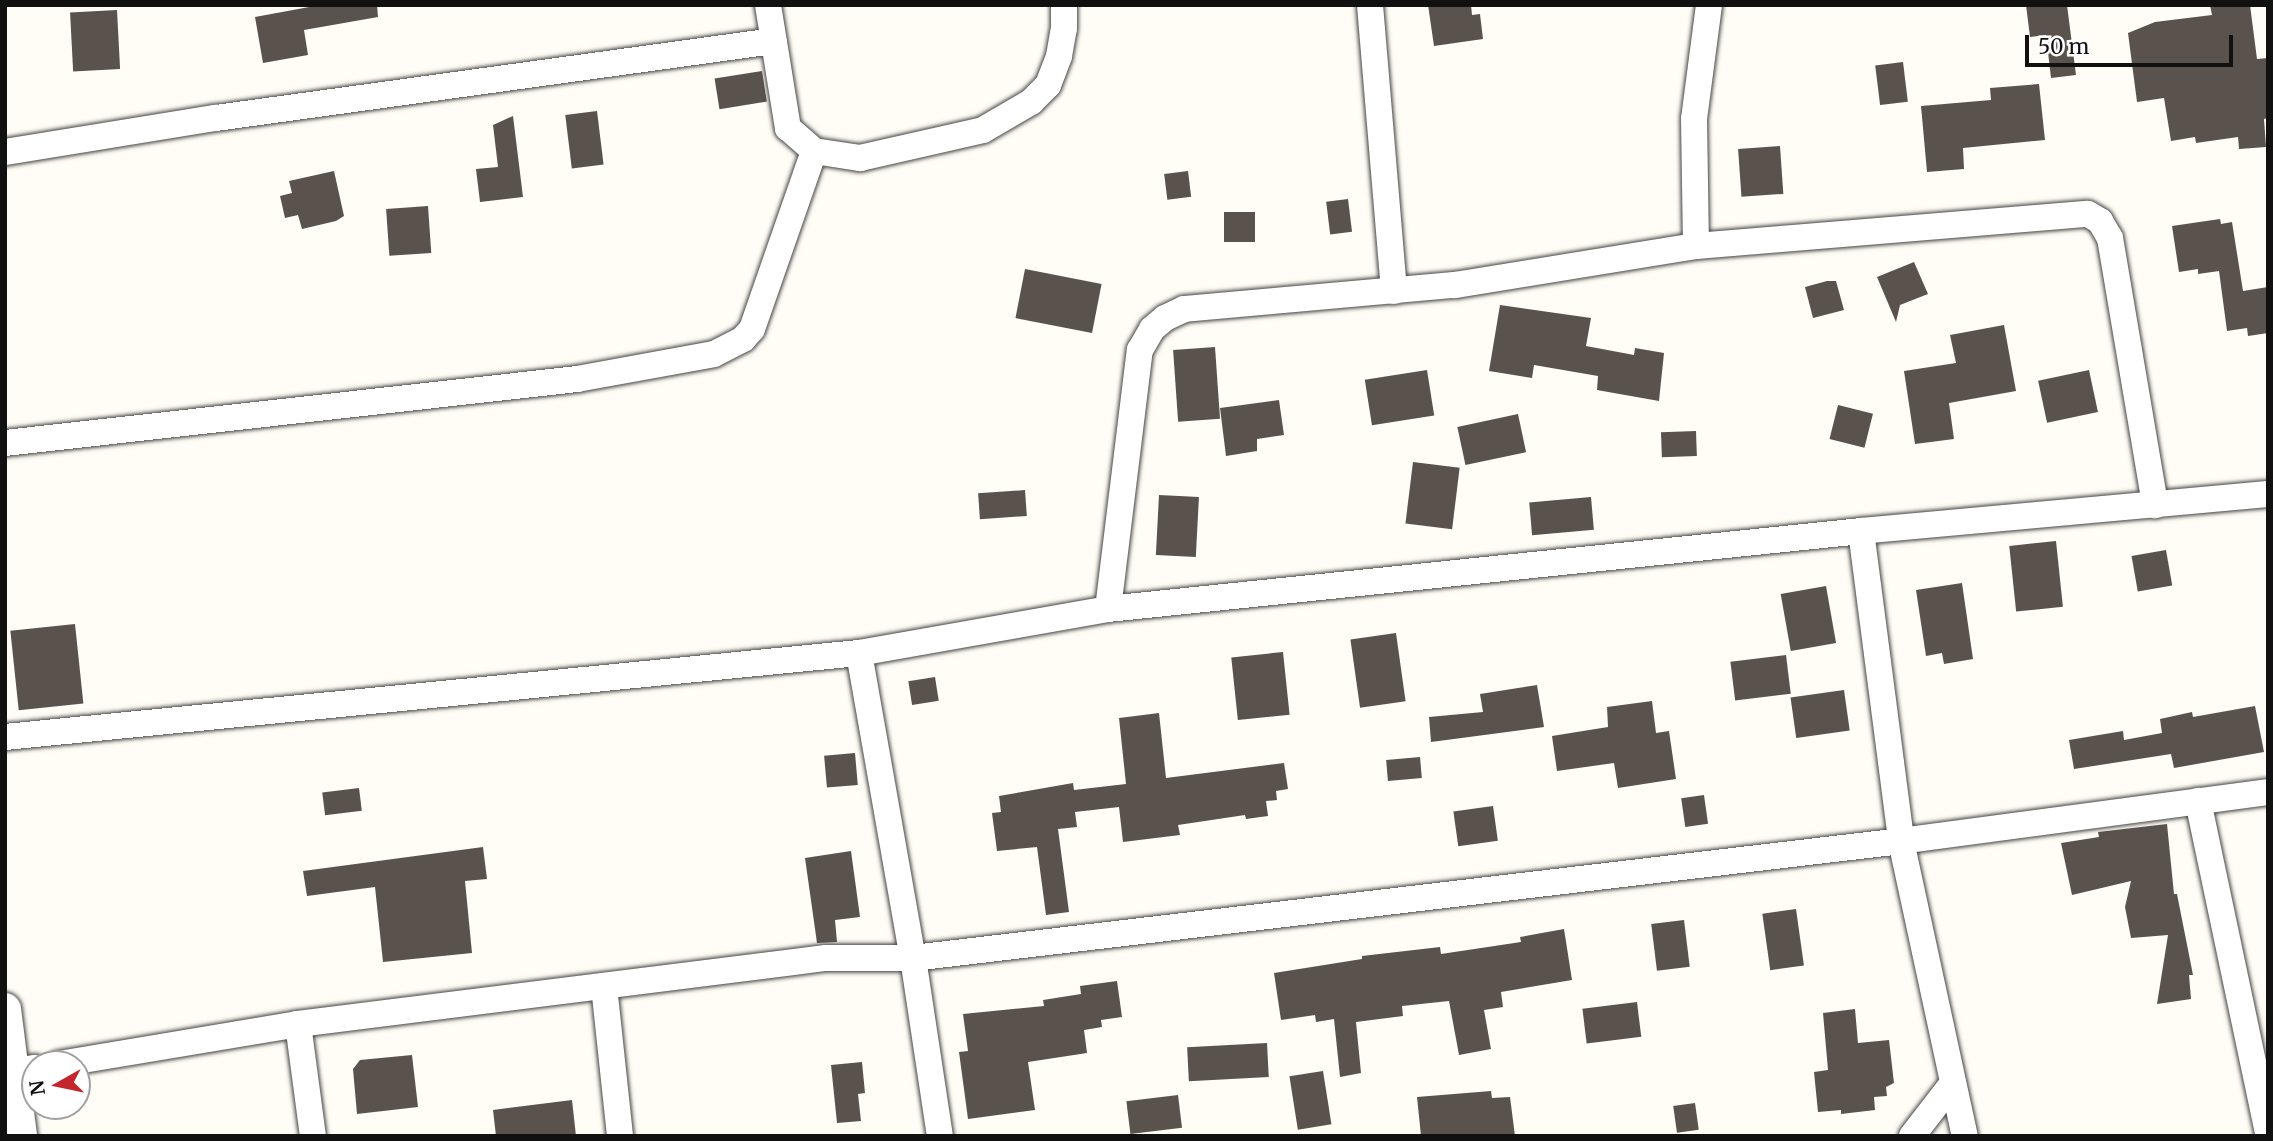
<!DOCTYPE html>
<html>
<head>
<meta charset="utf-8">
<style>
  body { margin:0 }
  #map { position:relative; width:2273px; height:1141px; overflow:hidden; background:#fffdf5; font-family:Merriweather,serif }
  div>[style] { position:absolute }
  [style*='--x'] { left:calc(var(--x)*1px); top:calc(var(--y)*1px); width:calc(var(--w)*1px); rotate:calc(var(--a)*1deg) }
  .building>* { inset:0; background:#5a524d; transform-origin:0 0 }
  .roads { filter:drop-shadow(0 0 2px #444) drop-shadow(0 0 2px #444) }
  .minor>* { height:26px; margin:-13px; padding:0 13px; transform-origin:13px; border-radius:13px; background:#fff }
  .tertiary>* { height:32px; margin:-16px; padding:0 16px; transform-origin:16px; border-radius:16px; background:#fff }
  span { translate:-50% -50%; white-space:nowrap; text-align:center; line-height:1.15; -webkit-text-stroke:7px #fff; paint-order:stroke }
  .frame { position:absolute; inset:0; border:7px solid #111; pointer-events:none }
  .north { position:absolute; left:21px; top:1050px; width:70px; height:70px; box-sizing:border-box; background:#fff; border:2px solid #a0a0a0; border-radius:50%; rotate:261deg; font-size:19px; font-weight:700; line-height:28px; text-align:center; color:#111 }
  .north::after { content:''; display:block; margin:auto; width:24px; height:32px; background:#c4262e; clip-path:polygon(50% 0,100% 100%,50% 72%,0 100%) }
  .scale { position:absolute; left:2025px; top:35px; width:208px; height:32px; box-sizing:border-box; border:4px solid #111; border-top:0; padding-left:9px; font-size:21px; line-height:24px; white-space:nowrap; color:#111; -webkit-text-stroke:5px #fff; paint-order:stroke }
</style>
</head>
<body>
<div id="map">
  <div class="building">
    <i style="clip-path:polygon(320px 5px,377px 5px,378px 17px,304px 30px,308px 55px,263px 63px,255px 17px)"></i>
    <i style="clip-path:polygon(1428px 5px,1471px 5px,1472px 15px,1480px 14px,1483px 39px,1434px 46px)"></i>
    <i style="clip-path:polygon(2026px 5px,2067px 5px,2076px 75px,2051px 78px,2046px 35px,2030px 37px)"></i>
    <i style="clip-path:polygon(2210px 5px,2250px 5px,2257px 59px,2268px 58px,2268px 118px,2264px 119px,2266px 147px,2239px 149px,2238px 137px,2196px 143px,2195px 137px,2171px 141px,2164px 98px,2137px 102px,2128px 33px,2155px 22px,2212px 15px)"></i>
    <i style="left:117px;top:10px;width:59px;height:47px;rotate:87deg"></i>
    <i style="left:1903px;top:62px;width:40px;height:28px;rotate:83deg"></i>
    <i style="left:762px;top:71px;width:31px;height:48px;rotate:81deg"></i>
    <i style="clip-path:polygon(2039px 84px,2045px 140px,1963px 148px,1964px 169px,1927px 172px,1921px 106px,1991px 100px,1990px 88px)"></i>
    <i style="left:597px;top:111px;width:54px;height:32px;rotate:83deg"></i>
    <i style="clip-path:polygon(513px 116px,523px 197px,480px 202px,476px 169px,498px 167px,493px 125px)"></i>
    <i style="left:1780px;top:146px;width:48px;height:42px;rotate:86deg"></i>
    <i style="clip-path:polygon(334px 171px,344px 216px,336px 221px,302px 229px,298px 215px,285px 218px,280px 196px,292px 193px,289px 181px)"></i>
    <i style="left:1188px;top:171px;width:26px;height:24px;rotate:83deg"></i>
    <i style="left:1348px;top:199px;width:33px;height:22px;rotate:83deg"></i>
    <i style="left:428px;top:206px;width:47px;height:42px;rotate:86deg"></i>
    <i style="left:1224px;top:212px;width:31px;height:30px"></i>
    <i style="clip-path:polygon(2220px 219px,2221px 224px,2232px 222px,2243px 291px,2268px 287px,2268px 333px,2248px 336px,2247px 328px,2227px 331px,2219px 271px,2198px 274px,2198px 269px,2179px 272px,2172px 226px)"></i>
    <i style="clip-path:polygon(1914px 262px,1928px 294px,1900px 305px,1896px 322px,1877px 277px)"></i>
    <i style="left:1025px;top:269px;width:78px;height:50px;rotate:11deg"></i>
    <i style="clip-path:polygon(1827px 281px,1836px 281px,1844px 310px,1813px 318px,1805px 287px)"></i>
    <i style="clip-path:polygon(1500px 305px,1591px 318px,1586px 346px,1634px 355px,1635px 348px,1664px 353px,1659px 401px,1597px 390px,1598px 376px,1534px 365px,1532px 378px,1489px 371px)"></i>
    <i style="clip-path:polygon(2004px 325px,2016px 391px,1949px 403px,1954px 439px,1915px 444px,1904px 371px,1956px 363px,1950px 335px)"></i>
    <i style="left:1215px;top:347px;width:72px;height:42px;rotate:86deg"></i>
    <i style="left:1427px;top:370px;width:46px;height:63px;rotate:81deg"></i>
    <i style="left:2089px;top:370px;width:43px;height:52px;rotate:78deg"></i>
    <i style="clip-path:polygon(1279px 400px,1284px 435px,1257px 439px,1257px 451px,1226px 456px,1220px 408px)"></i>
    <i style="left:1838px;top:405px;width:36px;height:35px;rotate:14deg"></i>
    <i style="left:1518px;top:414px;width:39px;height:62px;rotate:78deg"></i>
    <i style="left:1696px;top:431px;width:25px;height:35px;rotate:88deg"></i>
    <i style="left:1413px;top:462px;width:47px;height:62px;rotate:7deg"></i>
    <i style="left:1025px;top:490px;width:26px;height:47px;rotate:86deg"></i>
    <i style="left:1159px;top:495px;width:40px;height:60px;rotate:3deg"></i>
    <i style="left:1591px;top:497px;width:33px;height:62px;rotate:85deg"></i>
    <i style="left:2056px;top:541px;width:66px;height:47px;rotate:84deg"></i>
    <i style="left:2166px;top:550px;width:36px;height:35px;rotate:80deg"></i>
    <i style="clip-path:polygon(1962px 583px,1973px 659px,1944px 664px,1942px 653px,1926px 656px,1916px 590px)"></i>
    <i style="left:1826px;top:586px;width:58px;height:46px;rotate:80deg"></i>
    <i style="left:75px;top:624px;width:80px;height:65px;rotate:84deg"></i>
    <i style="left:1396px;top:633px;width:69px;height:46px;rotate:82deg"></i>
    <i style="left:1283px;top:652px;width:63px;height:52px;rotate:84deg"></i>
    <i style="left:1786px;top:655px;width:39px;height:56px;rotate:83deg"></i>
    <i style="left:935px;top:677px;width:24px;height:27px;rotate:81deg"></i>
    <i style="clip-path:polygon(1537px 685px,1544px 727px,1431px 742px,1429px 717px,1483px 712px,1480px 694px)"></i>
    <i style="left:1844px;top:690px;width:41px;height:54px;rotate:82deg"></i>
    <i style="clip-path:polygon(1652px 701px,1656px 733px,1669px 731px,1676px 779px,1618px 788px,1614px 763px,1557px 771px,1552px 736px,1608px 727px,1607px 707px)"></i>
    <i style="clip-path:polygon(2255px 706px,2264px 752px,2174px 768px,2171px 754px,2074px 769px,2069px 740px,2123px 731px,2124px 740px,2162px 733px,2160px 719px,2192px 712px,2193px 717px)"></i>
    <i style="clip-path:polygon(1159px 713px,1166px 778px,1284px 763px,1288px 789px,1276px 791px,1277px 800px,1266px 801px,1268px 816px,1246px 819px,1245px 815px,1178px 825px,1180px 835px,1123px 842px,1119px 807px,1075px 812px,1077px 827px,1058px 829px,1069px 912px,1046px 915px,1037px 847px,997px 851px,992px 813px,1001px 812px,999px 796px,1073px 783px,1074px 790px,1126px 784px,1119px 718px)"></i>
    <i style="left:855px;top:753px;width:32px;height:31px;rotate:85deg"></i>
    <i style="left:1420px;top:757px;width:21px;height:34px;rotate:85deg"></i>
    <i style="left:359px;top:788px;width:23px;height:37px;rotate:83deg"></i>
    <i style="left:1704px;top:795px;width:29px;height:23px;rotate:82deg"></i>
    <i style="left:1493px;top:806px;width:35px;height:40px;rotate:82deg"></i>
    <i style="clip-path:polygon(2167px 824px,2174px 894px,2177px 894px,2193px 975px,2189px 975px,2191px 999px,2157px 1004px,2168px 935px,2131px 938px,2125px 907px,2131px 881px,2072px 895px,2061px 843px,2099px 837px,2098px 832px)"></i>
    <i style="clip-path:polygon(483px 847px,487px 879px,465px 881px,472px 953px,383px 962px,375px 887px,307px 896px,303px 871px)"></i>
    <i style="clip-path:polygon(851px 851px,860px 917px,835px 920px,837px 942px,817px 943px,805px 858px)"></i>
    <i style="left:1796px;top:909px;width:57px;height:34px;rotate:82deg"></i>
    <i style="left:1684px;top:920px;width:47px;height:33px;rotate:83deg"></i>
    <i style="clip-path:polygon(1564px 929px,1572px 980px,1501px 992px,1503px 1007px,1484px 1010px,1491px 1049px,1459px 1055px,1449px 1001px,1402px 1006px,1403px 1016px,1356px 1022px,1361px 1073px,1340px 1077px,1334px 1019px,1316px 1022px,1315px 1015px,1281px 1020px,1274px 973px,1362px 959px,1362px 956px,1440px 947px,1441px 954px,1521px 942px,1520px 937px)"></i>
    <i style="clip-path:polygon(1117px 981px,1122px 1017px,1101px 1020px,1102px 1027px,1084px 1030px,1087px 1053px,1028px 1062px,1035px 1110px,968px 1119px,959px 1052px,968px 1051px,963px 1014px,1044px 1006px,1043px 1000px,1081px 994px,1080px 986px)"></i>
    <i style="left:1637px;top:1002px;width:35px;height:55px;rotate:83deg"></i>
    <i style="clip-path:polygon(1855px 1009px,1858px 1043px,1889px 1040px,1894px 1083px,1886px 1087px,1887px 1096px,1874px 1097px,1875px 1110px,1841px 1114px,1841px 1110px,1818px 1112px,1814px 1072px,1828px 1070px,1823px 1013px)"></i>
    <i style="left:1267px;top:1043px;width:34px;height:80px;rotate:87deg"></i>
    <i style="clip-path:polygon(412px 1055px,418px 1107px,357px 1114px,353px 1069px,360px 1060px)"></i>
    <i style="clip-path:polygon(862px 1062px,865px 1093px,858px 1094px,861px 1121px,837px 1123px,831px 1065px)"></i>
    <i style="left:1323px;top:1071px;width:54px;height:34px;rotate:81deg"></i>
    <i style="clip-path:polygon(1491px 1091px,1492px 1098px,1510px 1097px,1515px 1136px,1421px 1136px,1417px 1097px)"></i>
    <i style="left:1178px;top:1095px;width:33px;height:52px;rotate:83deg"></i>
    <i style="clip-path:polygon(572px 1100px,576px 1136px,496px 1136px,493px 1110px)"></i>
    <i style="left:1695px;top:1103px;width:27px;height:22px;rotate:82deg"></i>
  </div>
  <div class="roads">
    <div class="minor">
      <i style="--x:768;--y:5;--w:125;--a:80.8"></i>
      <i style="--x:788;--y:128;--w:35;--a:41"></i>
      <i style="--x:814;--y:151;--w:47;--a:8.7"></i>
      <i style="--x:860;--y:158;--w:126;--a:-12.8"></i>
      <i style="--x:983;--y:130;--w:56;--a:-30.3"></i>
      <i style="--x:1031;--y:102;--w:24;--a:-45"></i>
      <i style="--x:1048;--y:85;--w:31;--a:-69"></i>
      <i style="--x:1059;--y:56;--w:28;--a:-80"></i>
      <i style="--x:1064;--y:28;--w:23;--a:-90"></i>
      <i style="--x:1370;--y:5;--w:287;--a:85.2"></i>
      <i style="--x:5;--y:152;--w:214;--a:-9.2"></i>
      <i style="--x:216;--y:118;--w:563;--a:-7.86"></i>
      <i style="--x:1696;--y:246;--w:127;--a:-90.9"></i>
      <i style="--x:1694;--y:119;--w:115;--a:-82.5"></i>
      <i style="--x:5;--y:443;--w:576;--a:-6.38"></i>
      <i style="--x:577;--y:379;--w:139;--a:-10.3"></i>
      <i style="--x:714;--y:354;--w:33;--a:-27"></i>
      <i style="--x:743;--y:339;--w:13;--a:-48"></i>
      <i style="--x:752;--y:329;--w:188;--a:-70.8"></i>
      <i style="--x:1861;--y:531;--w:313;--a:82.6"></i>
      <i style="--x:1901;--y:841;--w:302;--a:77.8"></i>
      <i style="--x:1108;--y:609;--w:261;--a:-83"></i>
      <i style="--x:1140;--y:350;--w:24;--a:-60"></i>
      <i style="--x:1152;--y:329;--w:17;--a:-40"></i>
      <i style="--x:1165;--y:318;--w:21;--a:-25"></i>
      <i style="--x:1184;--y:309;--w:272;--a:-5.1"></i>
      <i style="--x:1455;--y:285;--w:244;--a:-9.2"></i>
      <i style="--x:1696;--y:246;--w:393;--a:-4.7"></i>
      <i style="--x:2088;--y:214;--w:14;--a:30"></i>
      <i style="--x:2100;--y:221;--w:20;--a:60"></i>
      <i style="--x:2110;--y:238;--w:271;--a:80.4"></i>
      <i style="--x:859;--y:653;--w:310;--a:80"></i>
      <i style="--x:913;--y:958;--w:180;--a:81.4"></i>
      <i style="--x:5;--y:737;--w:858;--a:-5.62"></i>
      <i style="--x:859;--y:653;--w:253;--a:-10"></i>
      <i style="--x:1108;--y:609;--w:757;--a:-5.91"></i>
      <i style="--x:1861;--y:531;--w:409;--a:-5.2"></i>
      <i style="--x:2198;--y:801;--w:339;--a:78.1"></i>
      <i style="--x:604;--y:986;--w:151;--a:83.9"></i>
      <i style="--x:298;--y:1024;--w:113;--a:82.4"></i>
      <i style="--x:59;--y:1064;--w:242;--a:-9.5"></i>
      <i style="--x:298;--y:1024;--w:532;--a:-7.13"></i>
      <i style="--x:826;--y:958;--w:87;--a:0"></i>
      <i style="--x:913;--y:958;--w:995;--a:-6.75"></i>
      <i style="--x:1901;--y:841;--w:370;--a:-7.6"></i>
      <i style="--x:15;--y:1071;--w:20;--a:-9"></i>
      <i style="--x:1912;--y:1136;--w:67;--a:-52.3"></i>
    </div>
    <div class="tertiary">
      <i style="--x:5;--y:1009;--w:128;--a:82.8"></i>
    </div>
  </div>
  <div class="frame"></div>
  <div class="north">N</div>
  <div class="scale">50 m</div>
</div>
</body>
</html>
